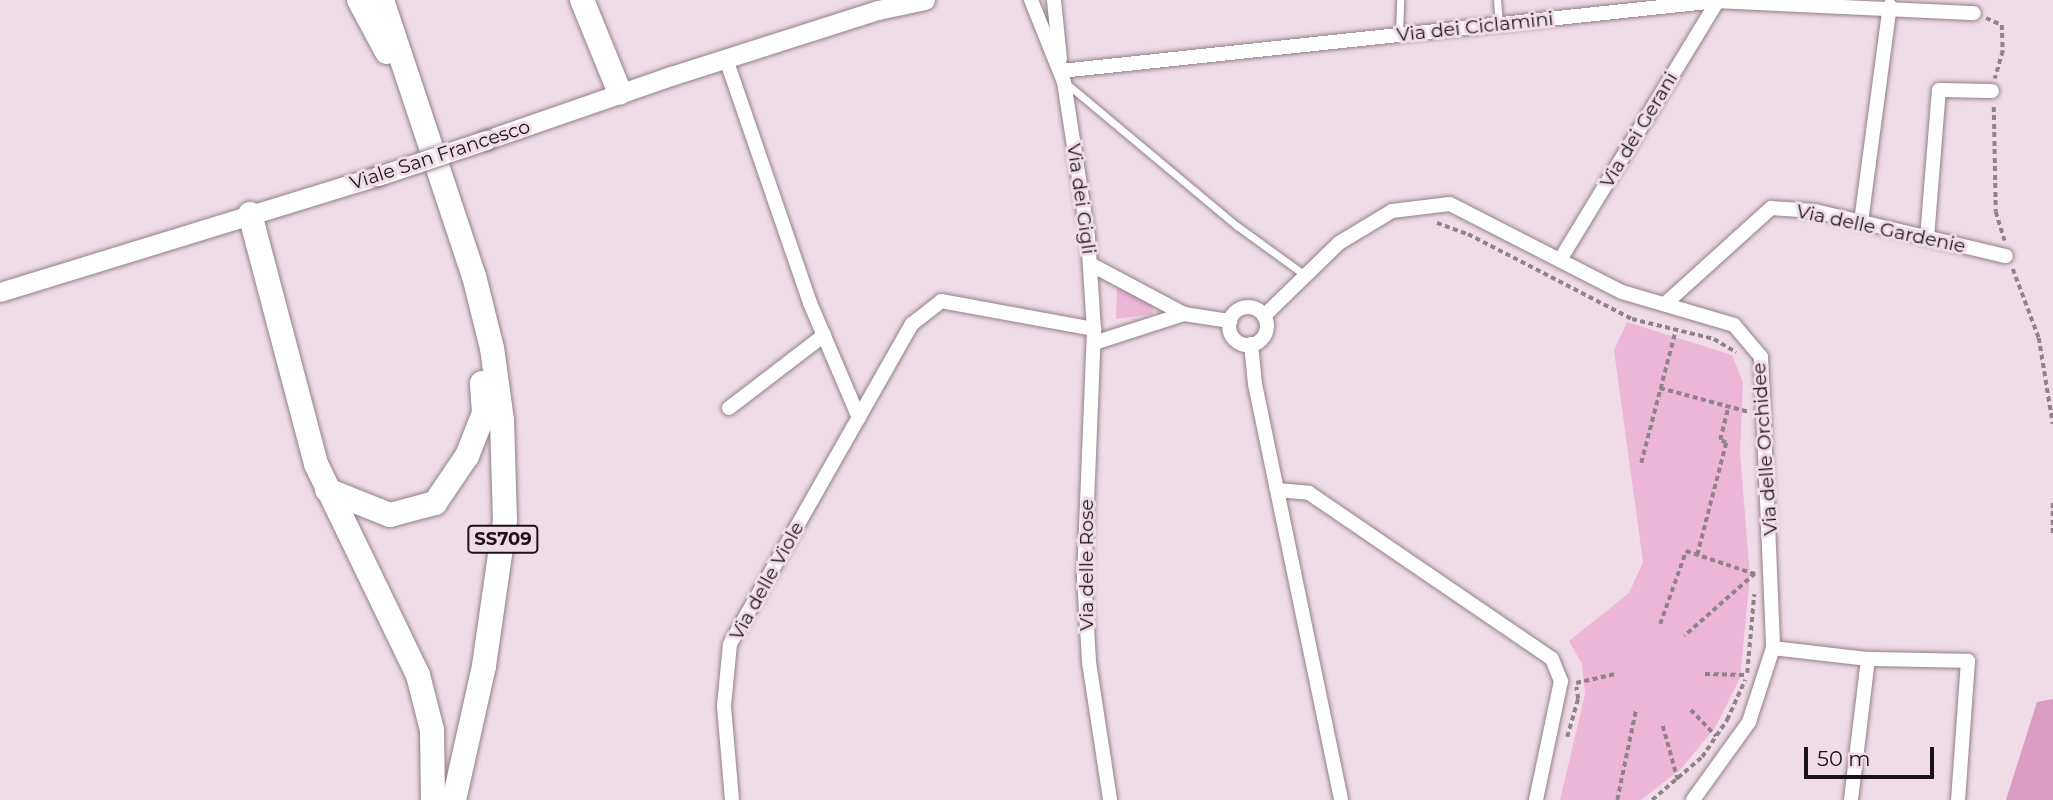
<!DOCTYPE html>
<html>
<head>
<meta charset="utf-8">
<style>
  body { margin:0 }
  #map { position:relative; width:2053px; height:800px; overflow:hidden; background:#efdce7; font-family:Montserrat,sans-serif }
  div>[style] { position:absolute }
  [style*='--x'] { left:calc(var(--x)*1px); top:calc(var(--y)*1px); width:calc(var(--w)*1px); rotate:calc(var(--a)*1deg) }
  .green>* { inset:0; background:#edb6d7 }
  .forest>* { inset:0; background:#db9cc3 }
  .path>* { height:3.5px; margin-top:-1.75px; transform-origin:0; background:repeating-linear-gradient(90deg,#8f8289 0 5px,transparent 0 8.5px) }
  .roads { filter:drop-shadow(0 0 2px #917f89) drop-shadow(0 0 2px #917f89) }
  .lane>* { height:7px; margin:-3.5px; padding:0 3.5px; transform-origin:3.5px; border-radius:3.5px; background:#fff }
  .street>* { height:14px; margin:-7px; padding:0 7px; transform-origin:7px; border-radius:7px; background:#fff }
  .street>.ring { margin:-7px; padding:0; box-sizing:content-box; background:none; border:14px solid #fff; border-radius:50% }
  .secondary>* { height:19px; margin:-9.5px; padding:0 9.5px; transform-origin:9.5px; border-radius:9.5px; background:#fff }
  .highway>* { height:24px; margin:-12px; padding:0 12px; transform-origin:12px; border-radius:12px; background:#fff }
  .bridges { filter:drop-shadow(0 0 2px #917f89) drop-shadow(0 0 2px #917f89) }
  .secondary-bridge>* { height:19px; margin:-9.5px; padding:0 9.5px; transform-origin:9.5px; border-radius:9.5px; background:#fff }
  span { translate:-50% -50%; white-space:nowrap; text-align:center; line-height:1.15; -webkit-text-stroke:6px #efdce7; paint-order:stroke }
  .shield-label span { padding:2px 5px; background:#efdce7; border:2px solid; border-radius:5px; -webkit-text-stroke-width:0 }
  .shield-label { font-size:18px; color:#191317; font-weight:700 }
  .street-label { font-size:19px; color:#191317 }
  .scale { position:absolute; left:1804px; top:747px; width:130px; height:32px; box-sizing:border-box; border:4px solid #191317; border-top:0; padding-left:9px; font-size:21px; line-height:24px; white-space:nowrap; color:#191317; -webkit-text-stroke:5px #efdce7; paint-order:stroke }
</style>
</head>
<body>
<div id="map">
  <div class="green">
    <i style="clip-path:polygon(1117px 288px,1152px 302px,1153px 314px,1116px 319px)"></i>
    <i style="clip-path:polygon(1627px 322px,1732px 355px,1743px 382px,1740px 453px,1750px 576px,1740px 678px,1716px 726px,1681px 769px,1641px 800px,1560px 800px,1585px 694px,1582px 664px,1569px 641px,1629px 593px,1643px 562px,1614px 350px)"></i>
  </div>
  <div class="forest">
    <i style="clip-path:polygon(2053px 699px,2053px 800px,2006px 800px,2037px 702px)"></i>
  </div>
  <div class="path">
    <i style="--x:1986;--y:18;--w:17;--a:24"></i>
    <i style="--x:2002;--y:25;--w:26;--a:88"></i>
    <i style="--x:2003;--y:51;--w:29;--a:106"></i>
    <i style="--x:1994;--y:107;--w:105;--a:88.9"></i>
    <i style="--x:1996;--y:212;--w:30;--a:73"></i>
    <i style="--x:1437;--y:223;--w:33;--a:20"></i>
    <i style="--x:1468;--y:234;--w:185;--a:27.4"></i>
    <i style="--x:1632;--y:319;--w:84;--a:13.7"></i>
    <i style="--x:1714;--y:339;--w:26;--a:31"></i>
    <i style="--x:2013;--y:269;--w:74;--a:69.4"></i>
    <i style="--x:2039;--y:338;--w:87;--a:80.8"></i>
    <i style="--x:1660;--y:388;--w:92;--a:15.1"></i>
    <i style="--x:1641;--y:463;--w:138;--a:-75.4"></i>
    <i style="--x:2053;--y:503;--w:34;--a:90"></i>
    <i style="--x:1697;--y:555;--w:116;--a:-75.5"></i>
    <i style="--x:1726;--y:443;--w:7;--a:-153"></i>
    <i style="--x:1720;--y:440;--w:34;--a:-76"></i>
    <i style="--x:1660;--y:624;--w:77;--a:-70.4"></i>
    <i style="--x:1686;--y:551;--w:73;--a:18.4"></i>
    <i style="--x:1755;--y:574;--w:94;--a:138.5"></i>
    <i style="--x:1747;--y:673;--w:79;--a:-84.9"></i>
    <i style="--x:1705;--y:674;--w:42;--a:1.4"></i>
    <i style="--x:1576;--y:683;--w:39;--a:-13"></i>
    <i style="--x:1691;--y:710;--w:36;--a:46"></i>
    <i style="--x:1663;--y:726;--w:56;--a:74.5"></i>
    <i style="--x:1567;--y:737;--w:40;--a:-74"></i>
    <i style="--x:1578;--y:699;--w:12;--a:-99"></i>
    <i style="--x:1617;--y:800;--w:93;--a:-78.2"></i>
    <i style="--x:1652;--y:800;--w:66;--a:-40.7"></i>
    <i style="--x:1702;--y:757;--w:45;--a:-56"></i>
    <i style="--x:1727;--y:720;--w:44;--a:-65.8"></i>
  </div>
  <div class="roads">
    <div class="lane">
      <i style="--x:1497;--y:0;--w:24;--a:85"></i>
      <i style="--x:1399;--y:34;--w:34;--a:-88"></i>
      <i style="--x:1067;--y:84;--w:222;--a:39.9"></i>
      <i style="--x:1237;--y:226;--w:85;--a:35.9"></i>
    </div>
    <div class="street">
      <i style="--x:1031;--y:0;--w:88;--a:68.1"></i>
      <i style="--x:1064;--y:82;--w:157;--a:81.2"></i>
      <i style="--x:1088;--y:237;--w:92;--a:86.3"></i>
      <i style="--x:1094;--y:329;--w:248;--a:92.3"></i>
      <i style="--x:1084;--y:577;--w:85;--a:86.6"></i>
      <i style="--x:1089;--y:662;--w:140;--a:81.3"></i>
      <i style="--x:1054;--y:0;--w:59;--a:84.2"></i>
      <i style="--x:726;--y:59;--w:258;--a:71"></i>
      <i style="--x:810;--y:303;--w:125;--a:66.9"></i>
      <i style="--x:1061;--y:71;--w:660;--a:-6.09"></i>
      <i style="--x:1717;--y:1;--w:257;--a:2.7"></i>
      <i style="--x:1861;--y:222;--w:218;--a:-82.4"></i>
      <i style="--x:1927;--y:238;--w:148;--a:-85.4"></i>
      <i style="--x:1939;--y:90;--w:53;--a:1.1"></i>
      <i style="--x:1560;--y:260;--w:304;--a:-58.7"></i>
      <i style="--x:1090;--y:264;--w:106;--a:28"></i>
      <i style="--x:1184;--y:314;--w:47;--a:8.7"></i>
      <i style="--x:1666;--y:303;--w:142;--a:-42.1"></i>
      <i style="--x:1771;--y:208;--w:44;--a:3.9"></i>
      <i style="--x:1815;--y:211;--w:196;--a:13.3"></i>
      <i class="ring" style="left:1229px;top:307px;width:24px;height:24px"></i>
      <i style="--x:1264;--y:316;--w:105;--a:-44.2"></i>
      <i style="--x:1339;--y:243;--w:62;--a:-31.1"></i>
      <i style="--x:1392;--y:211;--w:58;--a:-6.9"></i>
      <i style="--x:1450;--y:204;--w:193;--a:27.1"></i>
      <i style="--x:1622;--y:292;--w:117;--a:16.4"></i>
      <i style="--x:1734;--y:325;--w:42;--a:49.8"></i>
      <i style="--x:1761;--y:357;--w:291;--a:87.6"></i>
      <i style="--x:1773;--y:648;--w:78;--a:108"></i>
      <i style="--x:1749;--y:722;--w:96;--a:125.7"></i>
      <i style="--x:1094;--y:343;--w:95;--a:-17.9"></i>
      <i style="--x:1251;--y:344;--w:40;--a:84.3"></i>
      <i style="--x:1255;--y:384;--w:425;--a:78.3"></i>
      <i style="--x:729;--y:408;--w:120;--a:-37.5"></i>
      <i style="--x:1277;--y:490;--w:32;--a:5"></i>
      <i style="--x:1309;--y:493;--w:294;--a:34.3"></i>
      <i style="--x:1552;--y:659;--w:24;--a:68"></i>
      <i style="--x:1561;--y:681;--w:122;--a:101.9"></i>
      <i style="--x:1773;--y:648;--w:96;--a:6.6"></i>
      <i style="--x:1868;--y:659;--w:142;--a:96.9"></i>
      <i style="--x:1868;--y:659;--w:100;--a:1.1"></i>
      <i style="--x:1968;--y:661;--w:139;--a:94.1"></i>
      <i style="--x:732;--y:800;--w:94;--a:-94.9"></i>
      <i style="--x:724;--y:706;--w:62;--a:-84.5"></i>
      <i style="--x:730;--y:644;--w:368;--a:-60.4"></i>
      <i style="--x:912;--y:324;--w:37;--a:-38"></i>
      <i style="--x:941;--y:301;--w:156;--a:10.4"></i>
    </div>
    <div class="secondary">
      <i style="--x:486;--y:140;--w:196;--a:-19.1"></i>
      <i style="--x:671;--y:76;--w:217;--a:-17.7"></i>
      <i style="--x:878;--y:10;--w:48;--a:-12"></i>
      <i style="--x:0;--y:292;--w:395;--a:-17.1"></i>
    </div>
    <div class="highway">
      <i style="--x:359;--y:0;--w:59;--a:61.7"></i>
      <i style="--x:382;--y:0;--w:291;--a:71.6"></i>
      <i style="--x:474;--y:276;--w:74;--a:76"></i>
      <i style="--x:492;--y:348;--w:73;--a:82.1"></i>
      <i style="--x:502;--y:420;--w:100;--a:88.3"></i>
      <i style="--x:505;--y:520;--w:148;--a:98.2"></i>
      <i style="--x:484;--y:666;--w:137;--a:102.6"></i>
      <i style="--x:582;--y:0;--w:100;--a:67.8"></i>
      <i style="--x:250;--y:214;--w:259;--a:75.2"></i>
      <i style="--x:316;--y:464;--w:234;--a:64.2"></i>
      <i style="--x:418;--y:675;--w:57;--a:75.7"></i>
      <i style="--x:432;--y:730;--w:70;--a:89.2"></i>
      <i style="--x:327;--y:490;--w:68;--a:21.6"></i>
      <i style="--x:390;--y:515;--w:47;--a:-14.9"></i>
      <i style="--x:435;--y:503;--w:57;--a:-55.8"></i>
      <i style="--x:467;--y:456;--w:46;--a:-68.4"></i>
      <i style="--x:484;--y:413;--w:30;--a:-94"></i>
    </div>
  </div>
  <div class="bridges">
    <div class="secondary-bridge">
      <i style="--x:378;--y:176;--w:114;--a:-18.4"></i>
    </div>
  </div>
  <div class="shield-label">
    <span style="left:503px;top:539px">SS709</span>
  </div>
  <div class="street-label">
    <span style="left:1475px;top:27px;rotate:-6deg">Via dei Ciclamini</span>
    <span style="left:1639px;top:130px;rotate:-59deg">Via dei Gerani</span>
    <span style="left:440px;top:155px;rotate:-18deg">Viale San Francesco</span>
    <span style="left:1081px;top:199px;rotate:82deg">Via dei Gigli</span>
    <span style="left:1881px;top:229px;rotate:12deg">Via delle Gardenie</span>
    <span style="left:1765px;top:449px;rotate:-94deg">Via delle Orchidee</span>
    <span style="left:1087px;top:565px;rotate:-90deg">Via delle Rose</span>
    <span style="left:767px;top:581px;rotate:-61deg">Via delle Viole</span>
  </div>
  <div class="scale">50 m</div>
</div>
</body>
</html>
